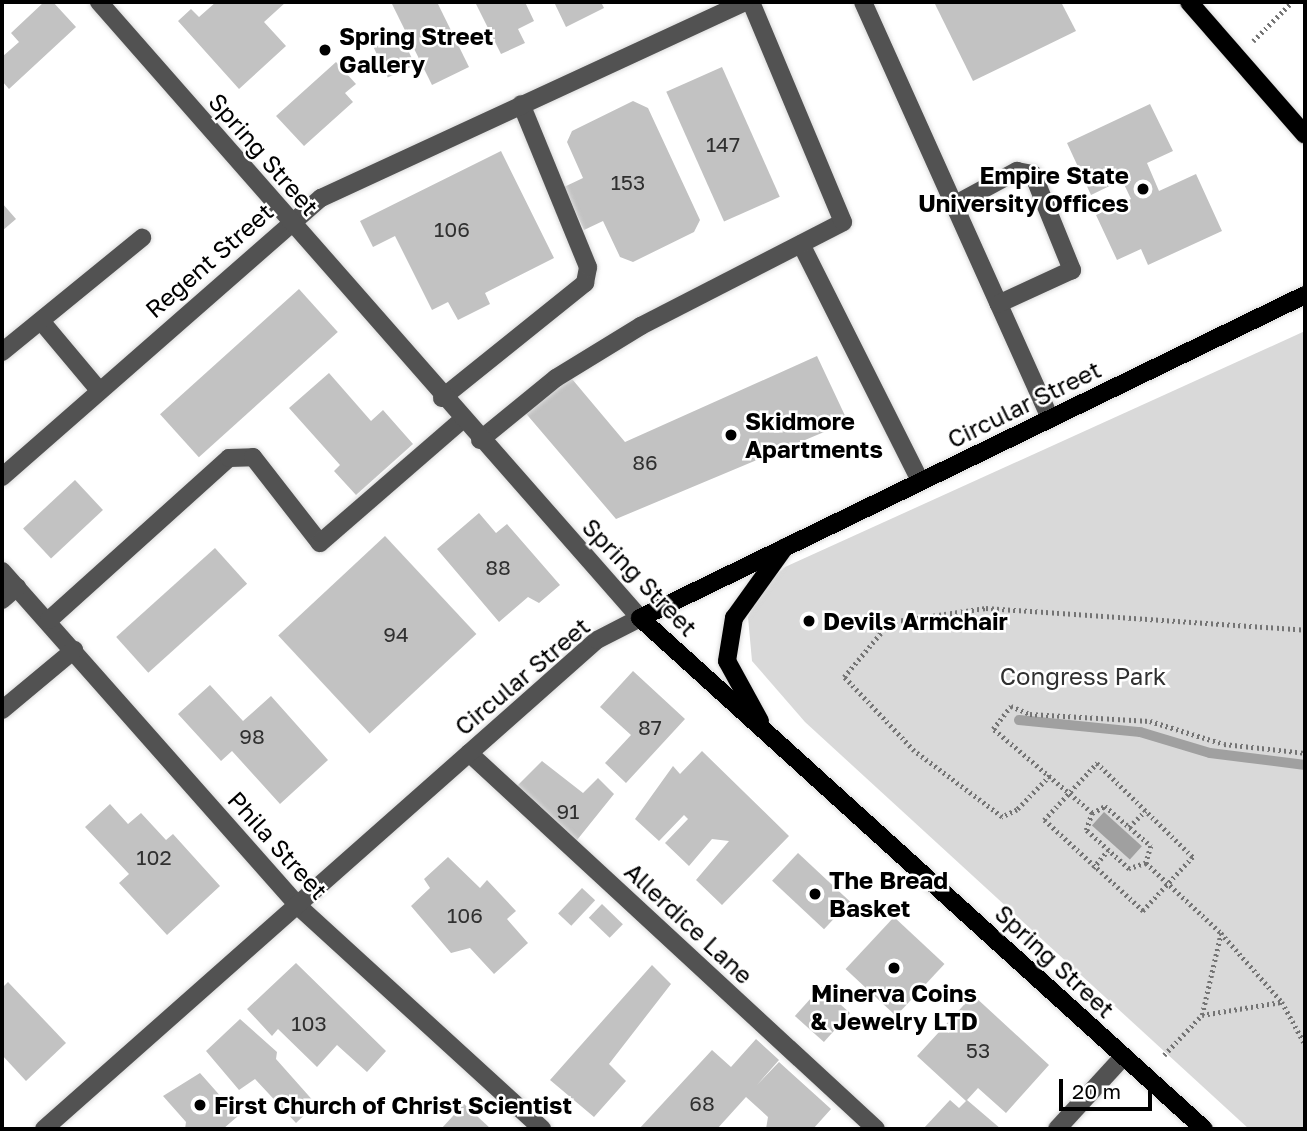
<!DOCTYPE html>
<html>
<head>
<meta charset="utf-8">
<style>
  body { margin:0 }
  #map { position:relative; width:1307px; height:1131px; overflow:hidden; background:#fff; font-family:"Golos Text",sans-serif }
  div>[style] { position:absolute }
  [style*='--x'] { left:calc(var(--x)*1px); top:calc(var(--y)*1px); width:calc(var(--w)*1px); rotate:calc(var(--a)*1deg) }
  .green>* { inset:0; background:#d9d9d9 }
  .water>* { inset:0; background:#a0a0a0; transform-origin:0 0 }
  .stream>* { height:10px; margin:-5px; padding:0 5px; transform-origin:5px; border-radius:5px; background:#a0a0a0 }
  .building>* { inset:0; background:#c2c2c2; transform-origin:0 0 }
  .path>* { height:4.5px; margin-top:-2.25px; transform-origin:0; background:repeating-linear-gradient(90deg,#747474 0 2px,transparent 0 5.5px) }
  .roads { filter:drop-shadow(0 0 2px #dbdbdb) drop-shadow(0 0 2px #dbdbdb) }
  .minor>* { height:18px; margin:-9px; padding:0 9px; transform-origin:9px; border-radius:9px; background:#525252 }
  .major>* { height:18px; margin:-9px; padding:0 9px; transform-origin:9px; border-radius:9px; background:#000 }
  .dots>* { width:19px; height:19px; translate:-50% -50%; box-sizing:border-box; border:4px solid #fff; border-radius:50% }
  span { translate:-50% -50%; white-space:nowrap; text-align:center; line-height:1.15; -webkit-text-stroke:5px #fff; paint-order:stroke }
  .number-label { font-size:21px; color:#303030 }
  .number-label span { -webkit-text-stroke-width:0 }
  .poi-label { font-size:24px; color:#000; font-weight:700 }
  .left { translate:0 -50%; text-align:left }
  .right { translate:-100% -50%; text-align:right }
  .street-label { font-size:24px; color:#000 }
  .park-label { font-size:24px; color:#303030 }
  .frame { position:absolute; inset:0; border:4px solid #000; pointer-events:none }
  .scale { position:absolute; left:1059px; top:1079px; width:93px; height:32px; box-sizing:border-box; border:4px solid #000; border-top:0; padding-left:9px; font-size:21px; line-height:24px; white-space:nowrap; color:#000; -webkit-text-stroke:5px #fff; paint-order:stroke }
</style>
</head>
<body>
<div id="map">
  <div class="green">
    <i style="clip-path:polygon(1305px 331px,1305px 1129px,1249px 1129px,805px 722px,752px 661px,748px 617px,762px 588px,785px 567px)"></i>
  </div>
  <div class="water">
    <i style="left:1104px;top:812px;width:51px;height:18px;rotate:42deg"></i>
  </div>
  <div class="stream">
    <i style="--x:1019;--y:720;--w:122;--a:5.7"></i>
    <i style="--x:1140;--y:732;--w:73;--a:16.7"></i>
    <i style="--x:1210;--y:753;--w:96;--a:7.2"></i>
  </div>
  <div class="building">
    <i style="clip-path:polygon(44px 2px,53px 2px,76px 27px,9px 89px,2px 81px,2px 57px,19px 42px,11px 33px)"></i>
    <i style="clip-path:polygon(216px 2px,286px 2px,264px 22px,286px 46px,239px 89px,178px 21px,191px 9px,199px 17px)"></i>
    <i style="clip-path:polygon(391px 2px,437px 2px,469px 67px,432px 85px)"></i>
    <i style="clip-path:polygon(475px 2px,525px 2px,534px 21px,518px 29px,525px 43px,501px 54px)"></i>
    <i style="clip-path:polygon(546px 2px,601px 2px,604px 8px,566px 27px,554px 2px)"></i>
    <i style="clip-path:polygon(934px 2px,1061px 2px,1076px 31px,973px 81px)"></i>
    <i style="left:401px;top:35px;width:33px;height:30px;rotate:65deg"></i>
    <i style="clip-path:polygon(336px 62px,356px 84px,345px 93px,353px 102px,304px 146px,276px 116px)"></i>
    <i style="left:722px;top:67px;width:142px;height:61px;rotate:66deg"></i>
    <i style="clip-path:polygon(633px 101px,648px 108px,700px 220px,694px 232px,633px 262px,620px 257px,603px 221px,584px 230px,564px 187px,583px 178px,567px 142px,572px 131px)"></i>
    <i style="clip-path:polygon(1150px 104px,1173px 151px,1147px 163px,1159px 191px,1196px 174px,1222px 231px,1148px 265px,1141px 249px,1117px 260px,1096px 215px,1131px 199px,1122px 180px,1091px 195px,1067px 143px)"></i>
    <i style="clip-path:polygon(501px 151px,554px 258px,485px 293px,490px 304px,458px 320px,448px 302px,432px 310px,395px 236px,373px 247px,360px 221px)"></i>
    <i style="clip-path:polygon(2px 203px,16px 219px,2px 231px)"></i>
    <i style="left:299px;top:289px;width:58px;height:187px;rotate:48deg"></i>
    <i style="clip-path:polygon(817px 356px,848px 422px,616px 519px,523px 410px,567px 373px,625px 442px)"></i>
    <i style="clip-path:polygon(329px 373px,371px 421px,383px 410px,413px 444px,356px 495px,334px 471px,340px 465px,289px 408px)"></i>
    <i style="left:75px;top:480px;width:41px;height:71px;rotate:47deg"></i>
    <i style="clip-path:polygon(479px 513px,496px 533px,507px 524px,560px 585px,539px 603px,528px 597px,499px 622px,437px 549px)"></i>
    <i style="left:385px;top:536px;width:134px;height:146px;rotate:47deg"></i>
    <i style="left:215px;top:548px;width:48px;height:133px;rotate:48deg"></i>
    <i style="clip-path:polygon(633px 671px,685px 719px,626px 783px,605px 763px,631px 735px,600px 707px)"></i>
    <i style="clip-path:polygon(210px 685px,243px 721px,271px 696px,328px 760px,280px 804px,232px 751px,221px 761px,178px 714px)"></i>
    <i style="clip-path:polygon(702px 751px,789px 836px,722px 905px,696px 880px,729px 841px,712px 839px,689px 866px,665px 843px,688px 819px,684px 815px,659px 841px,635px 819px,673px 766px,680px 774px)"></i>
    <i style="clip-path:polygon(542px 761px,583px 793px,598px 778px,614px 794px,573px 845px,515px 788px)"></i>
    <i style="clip-path:polygon(110px 804px,128px 824px,141px 813px,166px 840px,173px 834px,220px 886px,167px 935px,119px 883px,129px 874px,85px 827px)"></i>
    <i style="left:798px;top:853px;width:71px;height:38px;rotate:43deg"></i>
    <i style="clip-path:polygon(448px 857px,480px 888px,487px 880px,516px 911px,507px 919px,528px 943px,494px 974px,470px 948px,451px 953px,411px 906px,430px 888px,424px 879px)"></i>
    <i style="left:582px;top:888px;width:18px;height:35px;rotate:43deg"></i>
    <i style="left:602px;top:904px;width:29px;height:19px;rotate:44deg"></i>
    <i style="left:894px;top:917px;width:69px;height:71px;rotate:43deg"></i>
    <i style="clip-path:polygon(296px 963px,386px 1051px,367px 1072px,337px 1045px,317px 1067px,278px 1029px,272px 1036px,247px 1009px)"></i>
    <i style="clip-path:polygon(652px 965px,671px 984px,609px 1064px,626px 1081px,594px 1117px,550px 1080px)"></i>
    <i style="clip-path:polygon(8px 982px,66px 1043px,26px 1081px,2px 1055px,2px 988px)"></i>
    <i style="left:821px;top:987px;width:39px;height:39px;rotate:42deg"></i>
    <i style="clip-path:polygon(973px 995px,1049px 1065px,1006px 1113px,978px 1088px,967px 1100px,1001px 1129px,923px 1129px,950px 1100px,959px 1108px,966px 1101px,917px 1056px)"></i>
    <i style="clip-path:polygon(240px 1019px,277px 1052px,276px 1059px,316px 1104px,296px 1123px,255px 1079px,239px 1090px,206px 1051px)"></i>
    <i style="clip-path:polygon(756px 1039px,779px 1060px,757px 1085px,779px 1062px,831px 1109px,813px 1129px,766px 1129px,768px 1117px,746px 1097px,717px 1129px,639px 1129px,712px 1050px,731px 1067px)"></i>
    <i style="clip-path:polygon(200px 1073px,238px 1116px,223px 1129px,185px 1129px,186px 1122px,163px 1096px)"></i>
    <i style="clip-path:polygon(464px 1104px,491px 1129px,441px 1129px)"></i>
  </div>
  <div class="path">
    <i style="--x:1253;--y:41;--w:55;--a:-45"></i>
    <i style="--x:1097;--y:763;--w:134;--a:44.4"></i>
    <i style="--x:1193;--y:857;--w:74;--a:132.8"></i>
    <i style="--x:1143;--y:911;--w:134;--a:-137.4"></i>
    <i style="--x:1044;--y:820;--w:78;--a:-47.1"></i>
    <i style="--x:1050;--y:776;--w:47;--a:134.1"></i>
    <i style="--x:1017;--y:810;--w:17;--a:155"></i>
    <i style="--x:1002;--y:817;--w:110;--a:-143.1"></i>
    <i style="--x:914;--y:751;--w:102;--a:-133.4"></i>
    <i style="--x:844;--y:677;--w:72;--a:-50.1"></i>
    <i style="--x:890;--y:622;--w:97;--a:-8.3"></i>
    <i style="--x:986;--y:608;--w:320;--a:3.9"></i>
    <i style="--x:1105;--y:806;--w:61;--a:41"></i>
    <i style="--x:1151;--y:846;--w:18;--a:106"></i>
    <i style="--x:1146;--y:863;--w:18;--a:161"></i>
    <i style="--x:1129;--y:869;--w:58;--a:-137.8"></i>
    <i style="--x:1086;--y:830;--w:18;--a:-71"></i>
    <i style="--x:1092;--y:813;--w:15;--a:-28"></i>
    <i style="--x:1092;--y:813;--w:130;--a:-139.7"></i>
    <i style="--x:993;--y:729;--w:29;--a:-52"></i>
    <i style="--x:1011;--y:706;--w:21;--a:23"></i>
    <i style="--x:1030;--y:714;--w:120;--a:3.3"></i>
    <i style="--x:1150;--y:721;--w:77;--a:17.3"></i>
    <i style="--x:1224;--y:744;--w:81;--a:6.3"></i>
    <i style="--x:1129;--y:827;--w:23;--a:-45"></i>
    <i style="--x:1146;--y:863;--w:103;--a:43"></i>
    <i style="--x:1221;--y:933;--w:92;--a:48.5"></i>
    <i style="--x:1282;--y:1002;--w:48;--a:61.3"></i>
    <i style="--x:1093;--y:868;--w:23;--a:-50"></i>
    <i style="--x:1202;--y:1015;--w:80;--a:-9.3"></i>
    <i style="--x:1164;--y:1055;--w:55;--a:-46.5"></i>
    <i style="--x:1202;--y:1015;--w:84;--a:-77"></i>
  </div>
  <div class="roads">
    <div class="minor">
      <i style="--x:863;--y:2;--w:457;--a:65.8"></i>
      <i style="--x:954;--y:205;--w:72;--a:-28.4"></i>
      <i style="--x:1017;--y:171;--w:16;--a:11"></i>
      <i style="--x:1033;--y:174;--w:104;--a:67.9"></i>
      <i style="--x:1072;--y:270;--w:81;--a:155.3"></i>
      <i style="--x:801;--y:244;--w:265;--a:63.3"></i>
      <i style="--x:41;--y:321;--w:90;--a:50"></i>
      <i style="--x:2;--y:352;--w:181;--a:-39.2"></i>
      <i style="--x:442;--y:398;--w:184;--a:-38.8"></i>
      <i style="--x:585;--y:283;--w:16;--a:-79"></i>
      <i style="--x:588;--y:267;--w:176;--a:-112.3"></i>
      <i style="--x:480;--y:440;--w:98;--a:-39.2"></i>
      <i style="--x:556;--y:378;--w:100;--a:-31.5"></i>
      <i style="--x:641;--y:326;--w:227;--a:-27.2"></i>
      <i style="--x:843;--y:222;--w:238;--a:-112.7"></i>
      <i style="--x:2;--y:477;--w:424;--a:-41.2"></i>
      <i style="--x:321;--y:198;--w:467;--a:-24.8"></i>
      <i style="--x:2;--y:571;--w:446;--a:48.5"></i>
      <i style="--x:297;--y:905;--w:332;--a:42.4"></i>
      <i style="--x:2;--y:600;--w:20;--a:-41"></i>
      <i style="--x:49;--y:620;--w:242;--a:-42"></i>
      <i style="--x:229;--y:458;--w:24;--a:-2"></i>
      <i style="--x:253;--y:457;--w:109;--a:52.1"></i>
      <i style="--x:320;--y:543;--w:188;--a:-40.9"></i>
      <i style="--x:2;--y:710;--w:94;--a:-39.8"></i>
      <i style="--x:469;--y:753;--w:554;--a:42.73"></i>
      <i style="--x:44;--y:1129;--w:738;--a:-41.49"></i>
      <i style="--x:597;--y:640;--w:48;--a:-27.1"></i>
      <i style="--x:640;--y:618;--w:820;--a:-131.29"></i>
      <i style="--x:1057;--y:1129;--w:98;--a:-47.5"></i>
    </div>
    <div class="major">
      <i style="--x:1189;--y:2;--w:176;--a:48.9"></i>
      <i style="--x:760;--y:721;--w:68;--a:-118.8"></i>
      <i style="--x:727;--y:661;--w:44;--a:-80.8"></i>
      <i style="--x:734;--y:618;--w:87;--a:-54.3"></i>
      <i style="--x:1204;--y:1129;--w:761;--a:-137.82"></i>
      <i style="--x:640;--y:618;--w:739;--a:-25.91"></i>
    </div>
  </div>
  <div class="dots">
    <i style="left:325px;top:50px;background:#000"></i>
    <i style="left:1143px;top:189px;background:#000"></i>
    <i style="left:731px;top:435px;background:#000"></i>
    <i style="left:809px;top:621px;background:#000"></i>
    <i style="left:815px;top:894px;background:#000"></i>
    <i style="left:894px;top:968px;background:#000"></i>
    <i style="left:200px;top:1105px;background:#000"></i>
  </div>
  <div class="number-label">
    <span style="left:723px;top:144px">147</span>
    <span style="left:628px;top:182px">153</span>
    <span style="left:452px;top:229px">106</span>
    <span style="left:645px;top:462px">86</span>
    <span style="left:498px;top:567px">88</span>
    <span style="left:396px;top:634px">94</span>
    <span style="left:650px;top:727px">87</span>
    <span style="left:252px;top:736px">98</span>
    <span style="left:568px;top:811px">91</span>
    <span style="left:154px;top:857px">102</span>
    <span style="left:465px;top:915px">106</span>
    <span style="left:309px;top:1023px">103</span>
    <span style="left:978px;top:1050px">53</span>
    <span style="left:702px;top:1103px">68</span>
  </div>
  <div class="poi-label">
    <span class="left" style="left:339px;top:50px">Spring Street<br>Gallery</span>
    <span class="right" style="left:1129px;top:189px">Empire State<br>University Offices</span>
    <span class="left" style="left:745px;top:435px">Skidmore<br>Apartments</span>
    <span class="left" style="left:823px;top:621px">Devils Armchair</span>
    <span class="left" style="left:829px;top:894px">The Bread<br>Basket</span>
    <span style="left:894px;top:1007px">Minerva Coins<br>&amp; Jewelry LTD</span>
    <span class="left" style="left:214px;top:1105px">First Church of Christ Scientist</span>
  </div>
  <div class="street-label">
    <span style="left:264px;top:154px;rotate:49deg">Spring Street</span>
    <span style="left:209px;top:260px;rotate:-41deg">Regent Street</span>
    <span style="left:1024px;top:404px;rotate:-26deg">Circular Street</span>
    <span style="left:640px;top:577px;rotate:46deg">Spring Street</span>
    <span style="left:522px;top:676px;rotate:-40deg">Circular Street</span>
    <span style="left:278px;top:845px;rotate:48deg">Phila Street</span>
    <span style="left:689px;top:923px;rotate:43deg">Allerdice Lane</span>
    <span style="left:1055px;top:961px;rotate:43deg">Spring Street</span>
  </div>
  <div class="park-label">
    <span style="left:1083px;top:676px">Congress Park</span>
  </div>
  <div class="frame"></div>
  <div class="scale">20 m</div>
</div>
</body>
</html>
